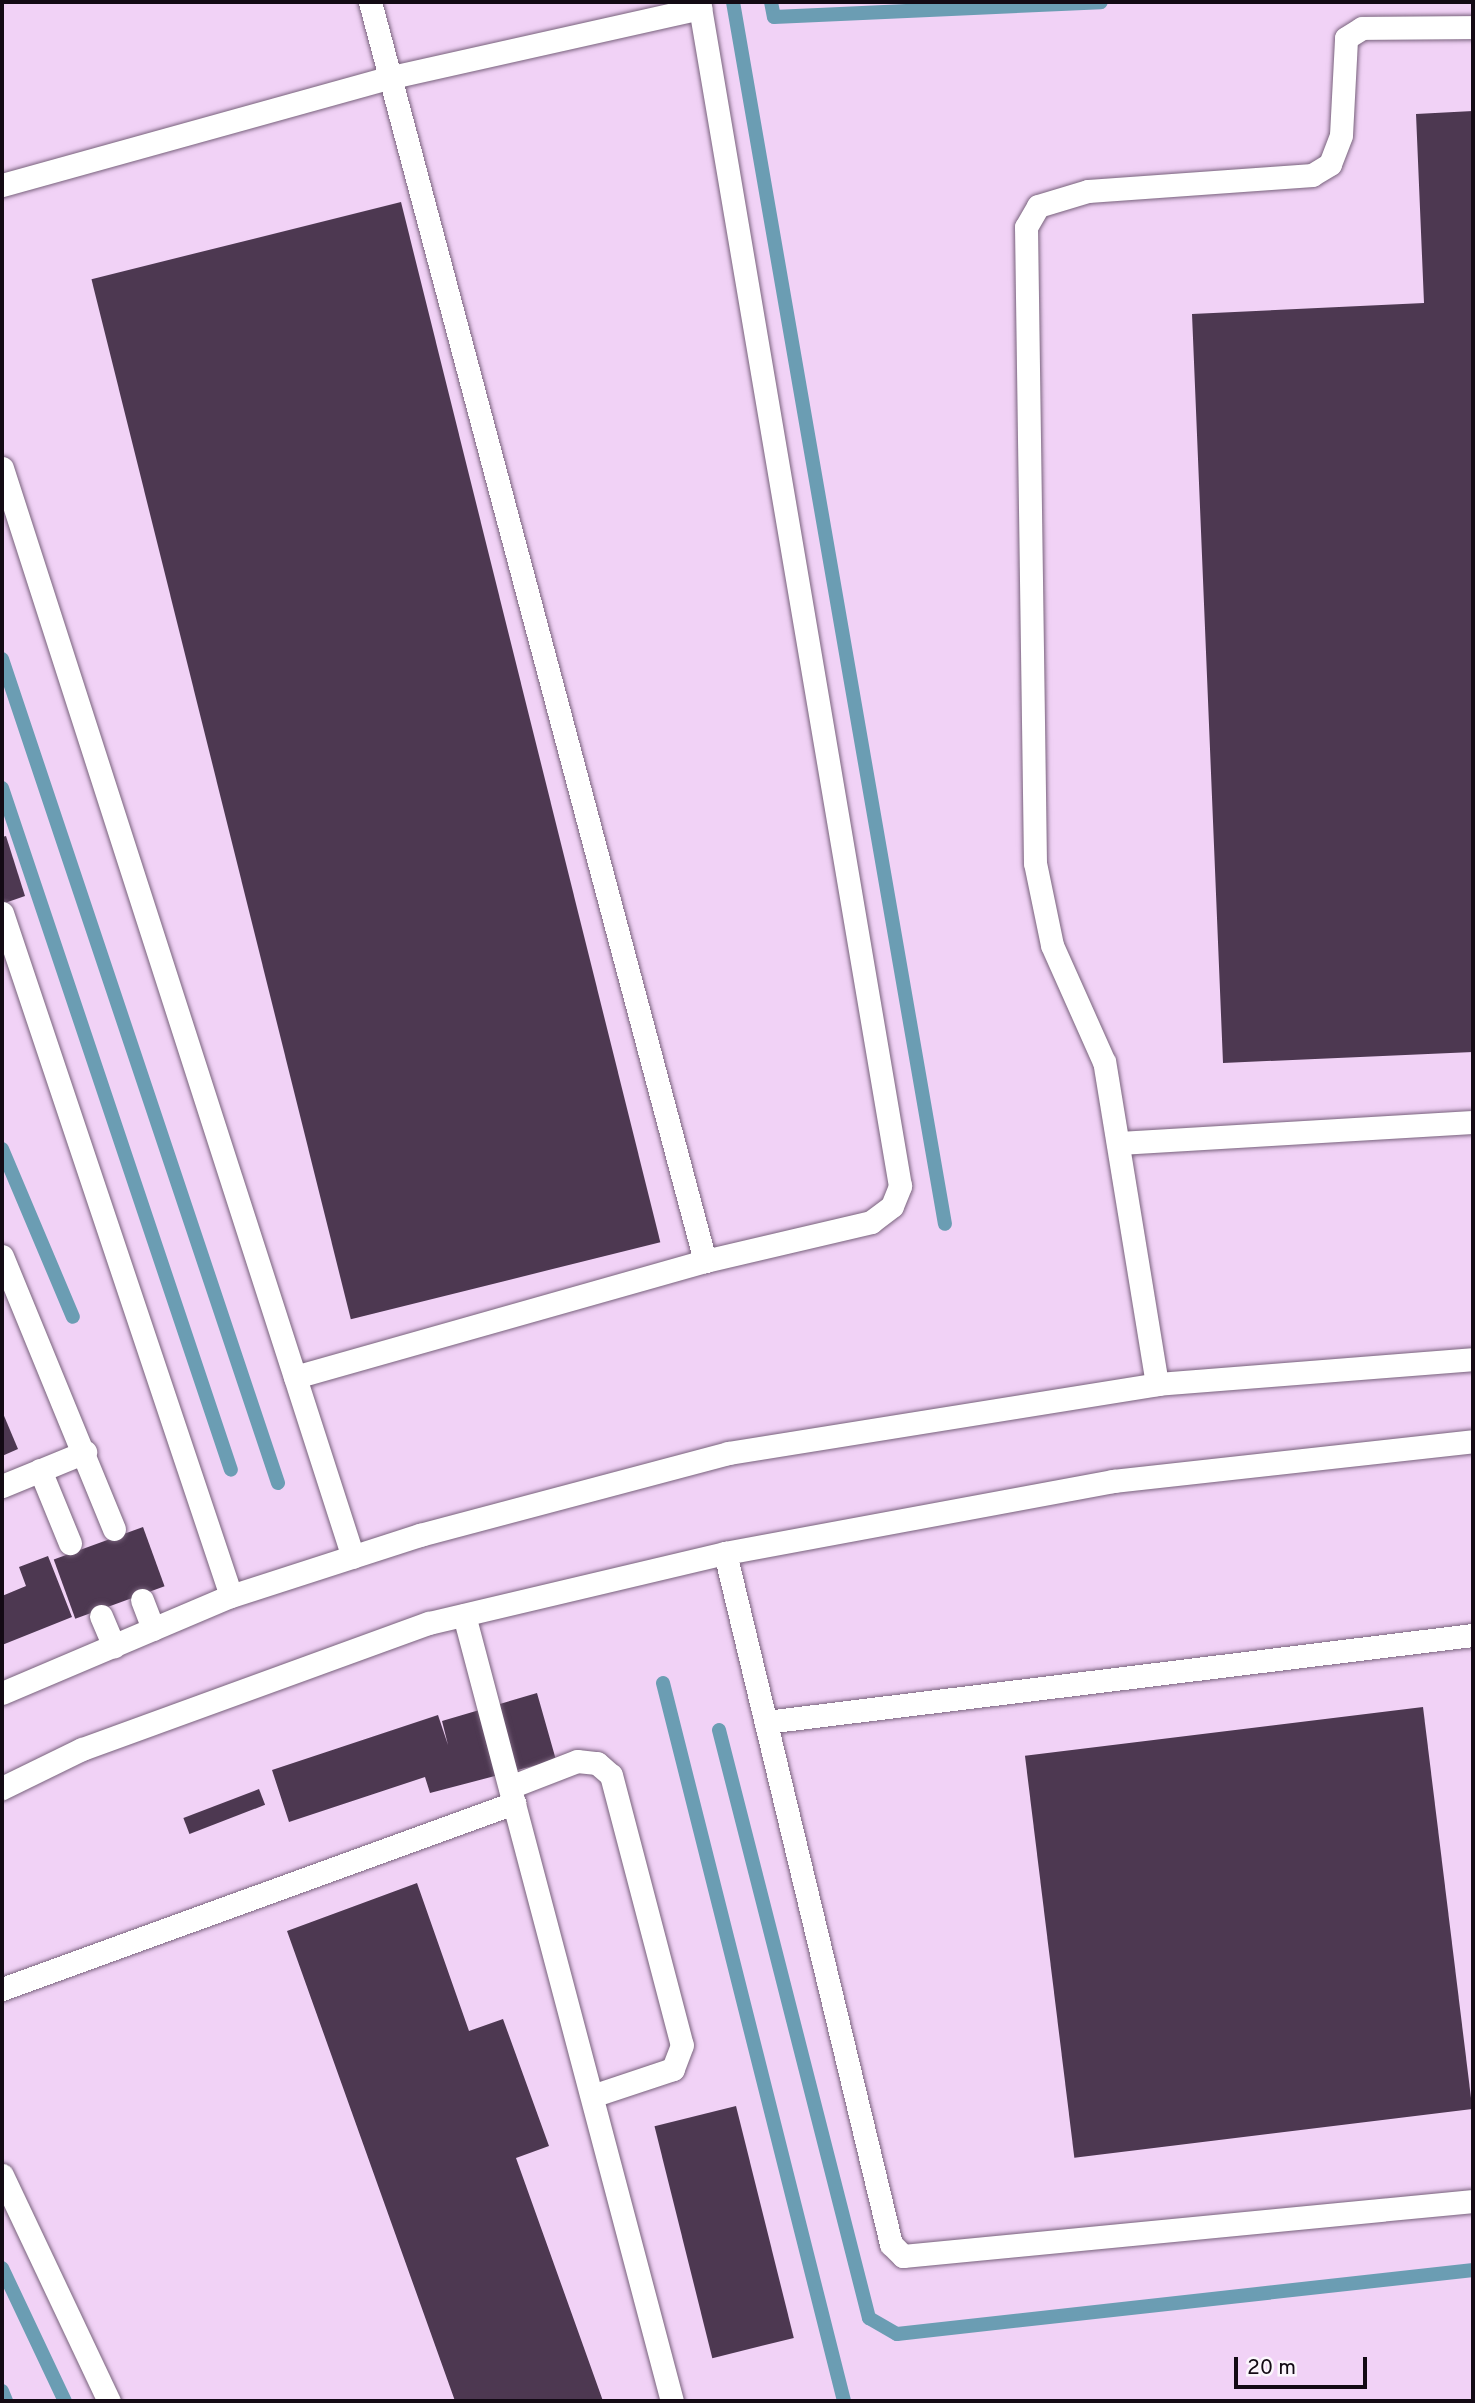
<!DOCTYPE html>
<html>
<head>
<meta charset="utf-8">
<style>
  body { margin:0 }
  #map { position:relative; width:1475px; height:2403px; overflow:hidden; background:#fbe0ff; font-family:Overpass,sans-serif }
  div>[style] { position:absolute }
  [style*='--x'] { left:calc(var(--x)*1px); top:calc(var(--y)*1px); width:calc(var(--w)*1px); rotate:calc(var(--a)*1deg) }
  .built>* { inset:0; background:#f1d2f6; transform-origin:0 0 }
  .stream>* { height:14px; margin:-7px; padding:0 7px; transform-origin:7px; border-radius:7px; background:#6b9db3 }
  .building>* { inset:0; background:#4d3851; transform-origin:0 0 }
  .roads { filter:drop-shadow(0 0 2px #78627c) drop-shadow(0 0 2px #78627c) }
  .service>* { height:23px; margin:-11.5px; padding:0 11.5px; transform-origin:11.5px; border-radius:11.5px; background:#fff }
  span { translate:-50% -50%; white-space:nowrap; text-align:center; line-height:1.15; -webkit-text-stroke:7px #fbf6fc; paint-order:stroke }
  .frame { position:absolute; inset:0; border:4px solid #130a14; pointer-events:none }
  .scale { position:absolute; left:1234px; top:2357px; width:133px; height:32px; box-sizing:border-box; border:4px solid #130a14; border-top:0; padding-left:9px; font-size:21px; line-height:24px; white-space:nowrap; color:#130a14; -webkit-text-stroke:5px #fbf6fc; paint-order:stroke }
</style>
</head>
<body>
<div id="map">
  <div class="built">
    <i style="left:2px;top:2px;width:1471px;height:2399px"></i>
  </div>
  <div class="stream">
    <i style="--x:733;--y:2;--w:1240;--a:80.16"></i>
    <i style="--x:771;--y:2;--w:15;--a:79"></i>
    <i style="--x:774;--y:17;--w:327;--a:-2.6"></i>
    <i style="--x:2;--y:659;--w:869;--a:71.48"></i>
    <i style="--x:2;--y:788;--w:719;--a:71.44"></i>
    <i style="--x:2;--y:1149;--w:182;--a:67.1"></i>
    <i style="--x:663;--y:1683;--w:740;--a:75.85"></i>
    <i style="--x:719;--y:1730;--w:607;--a:75.69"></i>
    <i style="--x:869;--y:2318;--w:32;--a:30"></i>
    <i style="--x:897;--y:2334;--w:580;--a:-6.34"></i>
    <i style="--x:2;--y:2268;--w:147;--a:64.7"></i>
    <i style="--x:2;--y:2391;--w:11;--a:68"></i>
  </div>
  <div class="building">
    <i style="clip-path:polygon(1473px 111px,1473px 1052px,1223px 1063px,1192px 314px,1424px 303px,1416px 114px)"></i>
    <i style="left:401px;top:202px;width:1072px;height:319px;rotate:76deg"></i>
    <i style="clip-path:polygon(6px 836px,25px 896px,2px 904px,2px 837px)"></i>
    <i style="clip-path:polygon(2px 1411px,18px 1449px,2px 1456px)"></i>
    <i style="left:143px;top:1527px;width:63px;height:95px;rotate:70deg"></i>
    <i style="clip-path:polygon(48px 1556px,72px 1617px,2px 1645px,2px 1596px,26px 1586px,19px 1567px)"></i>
    <i style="clip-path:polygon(537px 1693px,556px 1760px,430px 1793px,425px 1777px,289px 1822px,272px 1770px,438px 1715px,448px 1745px,442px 1721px)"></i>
    <i style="left:1423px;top:1707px;width:405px;height:401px;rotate:83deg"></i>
    <i style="left:259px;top:1789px;width:17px;height:81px;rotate:69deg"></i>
    <i style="clip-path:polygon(417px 1883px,469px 2031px,503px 2019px,549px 2146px,516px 2158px,603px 2401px,455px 2401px,287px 1931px)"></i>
    <i style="left:736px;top:2106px;width:239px;height:84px;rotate:76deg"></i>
  </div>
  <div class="roads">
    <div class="service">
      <i style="--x:370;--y:2;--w:1303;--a:75.1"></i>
      <i style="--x:2;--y:185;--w:405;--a:-15.5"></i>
      <i style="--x:392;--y:77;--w:316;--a:-12.6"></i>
      <i style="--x:2;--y:468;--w:1144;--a:72.14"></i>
      <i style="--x:2;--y:913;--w:720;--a:71.46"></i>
      <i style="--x:1118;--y:1143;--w:356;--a:-3.4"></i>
      <i style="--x:2;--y:1256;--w:295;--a:67.7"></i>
      <i style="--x:295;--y:1377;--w:426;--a:-15.8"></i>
      <i style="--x:705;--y:1261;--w:171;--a:-13.2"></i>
      <i style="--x:871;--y:1222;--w:26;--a:-37"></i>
      <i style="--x:892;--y:1206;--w:22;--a:-68"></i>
      <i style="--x:900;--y:1186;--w:1201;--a:-99.63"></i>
      <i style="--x:1157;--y:1384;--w:326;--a:-99.3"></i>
      <i style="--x:1104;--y:1062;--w:128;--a:-114"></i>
      <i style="--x:1052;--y:945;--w:84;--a:-101.7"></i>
      <i style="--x:1035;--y:863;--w:636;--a:-90.81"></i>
      <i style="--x:1026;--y:227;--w:24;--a:-60"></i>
      <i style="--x:1038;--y:206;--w:52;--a:-16.7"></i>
      <i style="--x:1088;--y:191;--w:225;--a:-4.1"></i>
      <i style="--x:1312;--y:175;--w:21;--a:-31"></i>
      <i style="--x:1330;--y:164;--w:31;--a:-69"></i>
      <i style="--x:1341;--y:135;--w:97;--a:-87"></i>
      <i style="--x:1346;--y:38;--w:19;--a:-32"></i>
      <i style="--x:1362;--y:28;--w:111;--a:-0.5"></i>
      <i style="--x:40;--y:1470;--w:79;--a:67.7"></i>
      <i style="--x:2;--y:1486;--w:90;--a:-22.3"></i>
      <i style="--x:725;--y:1553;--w:711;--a:76.49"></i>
      <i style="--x:891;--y:2244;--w:17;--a:45"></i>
      <i style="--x:903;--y:2256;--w:573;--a:-5.51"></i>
      <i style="--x:142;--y:1600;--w:31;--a:69"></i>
      <i style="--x:464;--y:1615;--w:813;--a:75.18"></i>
      <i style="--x:101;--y:1616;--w:33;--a:67"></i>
      <i style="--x:2;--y:1693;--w:249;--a:-23"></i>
      <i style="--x:231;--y:1596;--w:199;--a:-17.9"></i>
      <i style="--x:420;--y:1535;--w:319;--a:-14.9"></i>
      <i style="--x:728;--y:1453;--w:435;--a:-9.1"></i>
      <i style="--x:1157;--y:1384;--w:317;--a:-4.5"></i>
      <i style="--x:766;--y:1722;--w:712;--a:-7.02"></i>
      <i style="--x:510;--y:1787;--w:72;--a:-21.2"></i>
      <i style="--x:577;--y:1761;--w:20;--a:6"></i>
      <i style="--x:597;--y:1763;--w:18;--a:41"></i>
      <i style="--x:611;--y:1775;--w:279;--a:75.3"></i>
      <i style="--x:682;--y:2045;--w:26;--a:111"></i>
      <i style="--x:673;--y:2069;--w:85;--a:161.6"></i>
      <i style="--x:2;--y:1788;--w:89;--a:-26"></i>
      <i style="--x:82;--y:1749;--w:369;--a:-20"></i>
      <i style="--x:429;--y:1623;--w:304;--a:-13.3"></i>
      <i style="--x:725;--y:1553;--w:395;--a:-10.5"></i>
      <i style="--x:1113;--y:1481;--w:362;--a:-6.3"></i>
      <i style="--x:2;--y:1989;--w:545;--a:-19.97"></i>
      <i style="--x:2;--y:2175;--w:250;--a:64.7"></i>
    </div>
  </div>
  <div class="frame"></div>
  <div class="scale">20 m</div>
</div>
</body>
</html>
